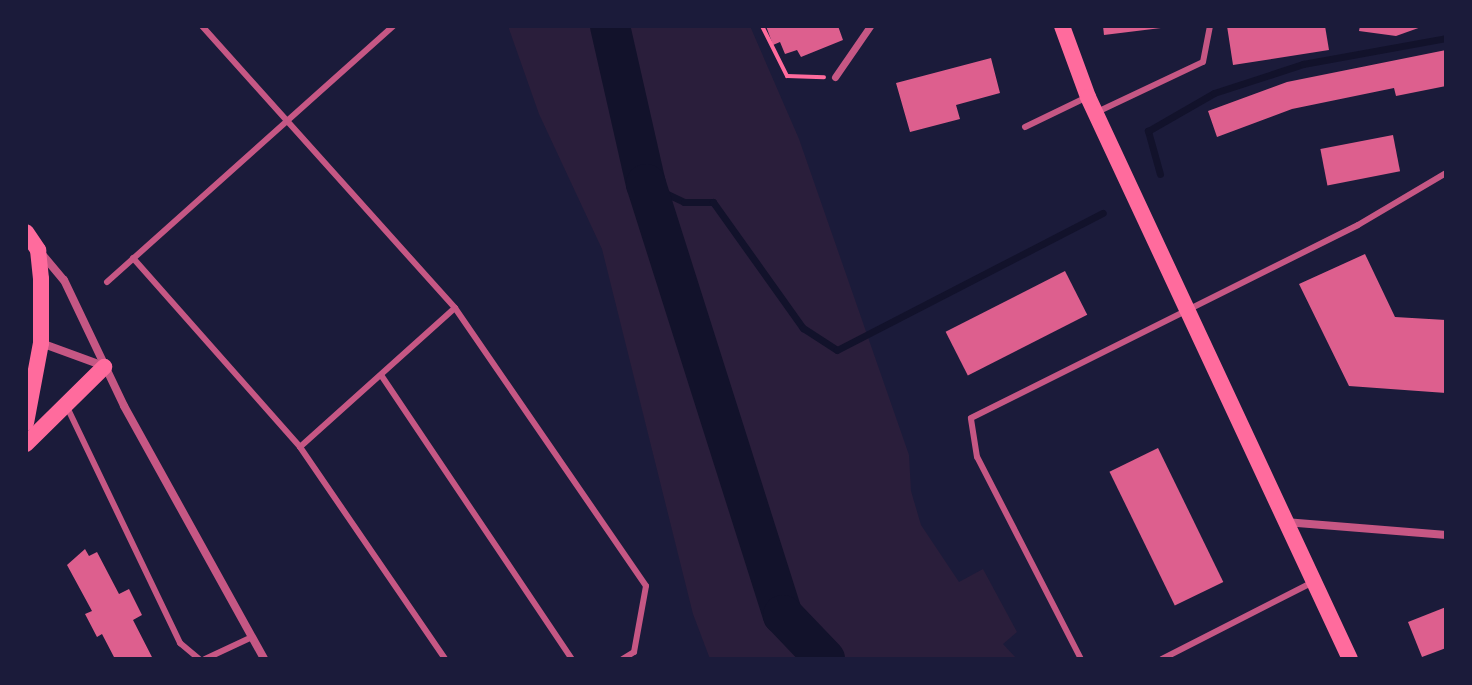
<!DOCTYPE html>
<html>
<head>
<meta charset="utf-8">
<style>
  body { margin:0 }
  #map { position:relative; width:1472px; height:685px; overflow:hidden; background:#1b1b3a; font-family:Merriweather,serif }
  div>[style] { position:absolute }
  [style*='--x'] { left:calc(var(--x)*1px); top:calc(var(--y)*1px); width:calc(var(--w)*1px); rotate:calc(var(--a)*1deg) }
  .green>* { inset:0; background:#2a1e3b }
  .stream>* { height:7px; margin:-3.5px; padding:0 3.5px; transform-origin:3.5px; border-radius:3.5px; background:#12122b }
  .river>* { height:40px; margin:-20px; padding:0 20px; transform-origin:20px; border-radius:20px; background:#12122b }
  .building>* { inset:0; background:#dd5f8e; transform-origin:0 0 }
  .path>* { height:4px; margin:-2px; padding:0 2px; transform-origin:2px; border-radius:2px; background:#ff6b9d }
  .service>* { height:6px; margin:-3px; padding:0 3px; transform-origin:3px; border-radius:3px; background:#c65784 }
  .pedestrian>* { height:7px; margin:-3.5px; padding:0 3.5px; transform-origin:3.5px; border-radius:3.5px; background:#c65784 }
  .minor>* { height:8px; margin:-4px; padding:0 4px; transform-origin:4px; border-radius:4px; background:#c65784 }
  .secondary>* { height:16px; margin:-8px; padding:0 8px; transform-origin:8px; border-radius:8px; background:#ff6b9d }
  span { translate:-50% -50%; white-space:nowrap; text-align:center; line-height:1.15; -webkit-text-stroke:6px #1b1b3a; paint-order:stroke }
  .frame { position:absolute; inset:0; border:28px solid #1b1b3a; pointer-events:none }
</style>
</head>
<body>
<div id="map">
  <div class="green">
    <i style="clip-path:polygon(508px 26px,750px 26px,799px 139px,909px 455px,911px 491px,921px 525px,959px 582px,983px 569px,1017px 632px,1003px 644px,1017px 659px,710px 659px,693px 614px,602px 249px,539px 114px)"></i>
  </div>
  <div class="stream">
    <i style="--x:1160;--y:174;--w:45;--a:-105.6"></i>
    <i style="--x:1148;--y:131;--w:76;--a:-29.9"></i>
    <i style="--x:1214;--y:93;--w:94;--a:-18"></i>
    <i style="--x:1303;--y:64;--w:145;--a:-10.3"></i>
    <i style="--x:646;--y:184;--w:42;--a:25.3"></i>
    <i style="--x:684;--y:202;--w:29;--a:0"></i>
    <i style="--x:713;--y:202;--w:155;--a:54.5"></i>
    <i style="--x:803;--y:328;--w:40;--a:32.9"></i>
    <i style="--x:837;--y:350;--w:299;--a:-27.3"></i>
  </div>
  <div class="river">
    <i style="--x:610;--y:26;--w:162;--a:77.2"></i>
    <i style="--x:646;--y:184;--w:452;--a:72.4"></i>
    <i style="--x:783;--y:615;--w:61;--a:46.3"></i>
  </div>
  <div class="building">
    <i style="clip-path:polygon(766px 26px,838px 26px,843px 40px,801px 57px,797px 50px,785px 54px,780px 42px,773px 45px)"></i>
    <i style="clip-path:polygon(1103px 26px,1161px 26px,1161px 28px,1104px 35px)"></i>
    <i style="clip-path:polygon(1227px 26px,1325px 26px,1329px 50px,1233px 65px)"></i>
    <i style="clip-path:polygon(1360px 26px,1424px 26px,1396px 36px,1359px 31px)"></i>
    <i style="clip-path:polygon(1446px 50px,1446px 86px,1396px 96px,1394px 88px,1292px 109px,1217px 137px,1208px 111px,1287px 82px)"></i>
    <i style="clip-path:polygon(991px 58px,1000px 93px,956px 105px,960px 119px,910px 132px,896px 83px)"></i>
    <i style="left:1393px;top:135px;width:37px;height:74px;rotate:79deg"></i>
    <i style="clip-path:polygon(1365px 254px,1395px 317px,1446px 320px,1446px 393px,1349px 386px,1299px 284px)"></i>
    <i style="left:1065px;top:271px;width:49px;height:134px;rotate:63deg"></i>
    <i style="left:1158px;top:448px;width:149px;height:54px;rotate:64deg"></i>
    <i style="clip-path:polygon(85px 549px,89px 556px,97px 552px,119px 594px,129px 589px,142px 615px,133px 620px,153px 659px,115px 659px,102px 634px,97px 637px,85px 614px,92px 611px,67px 565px)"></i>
    <i style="clip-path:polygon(1446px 607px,1446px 648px,1422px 657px,1408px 622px)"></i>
  </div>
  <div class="path">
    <i style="--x:762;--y:26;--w:56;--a:63.4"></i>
    <i style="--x:787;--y:76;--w:37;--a:2"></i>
  </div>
  <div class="service">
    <i style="--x:202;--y:26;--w:379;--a:48.1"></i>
    <i style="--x:455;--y:308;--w:337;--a:55.5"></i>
    <i style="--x:646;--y:586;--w:67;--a:100.3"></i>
    <i style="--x:634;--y:652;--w:13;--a:148"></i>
    <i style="--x:1095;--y:113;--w:119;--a:-25.3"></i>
    <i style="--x:1203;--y:62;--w:37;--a:-79"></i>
    <i style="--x:1025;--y:127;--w:69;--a:-25.8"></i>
    <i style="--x:133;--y:258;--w:252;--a:48.5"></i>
    <i style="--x:300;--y:447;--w:257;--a:55.6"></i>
    <i style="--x:107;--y:282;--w:384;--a:-41.8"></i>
    <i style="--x:381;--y:375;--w:342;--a:56.1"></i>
    <i style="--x:67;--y:407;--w:262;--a:64.4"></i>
    <i style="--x:180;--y:643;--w:25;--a:40"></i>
    <i style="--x:300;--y:447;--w:208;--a:-41.9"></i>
    <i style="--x:205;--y:659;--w:52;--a:-25.1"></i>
    <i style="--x:1081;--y:659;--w:227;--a:-117.2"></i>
    <i style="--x:977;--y:457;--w:39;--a:-99"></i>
    <i style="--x:971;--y:418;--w:432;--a:-26.5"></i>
    <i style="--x:1358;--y:225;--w:102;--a:-30.6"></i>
    <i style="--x:1162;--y:659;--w:169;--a:-27"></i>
  </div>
  <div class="pedestrian">
    <i style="--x:835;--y:77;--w:62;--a:-55.5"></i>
  </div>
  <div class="minor">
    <i style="--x:41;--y:253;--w:35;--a:50"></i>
    <i style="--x:64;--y:280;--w:140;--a:64.5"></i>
    <i style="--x:124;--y:406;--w:289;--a:61"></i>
    <i style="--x:41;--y:343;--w:67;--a:20.1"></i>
    <i style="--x:1285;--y:522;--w:162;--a:4.6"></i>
  </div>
  <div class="secondary">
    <i style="--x:1062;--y:26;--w:76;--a:69.9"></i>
    <i style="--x:1088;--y:97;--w:620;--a:65.01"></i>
    <i style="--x:26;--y:232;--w:22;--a:56"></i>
    <i style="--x:38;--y:250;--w:29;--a:84"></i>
    <i style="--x:41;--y:279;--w:64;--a:90"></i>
    <i style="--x:41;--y:343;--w:81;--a:100.6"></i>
    <i style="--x:26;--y:444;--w:110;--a:-44.6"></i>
  </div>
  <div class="frame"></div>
</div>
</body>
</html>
